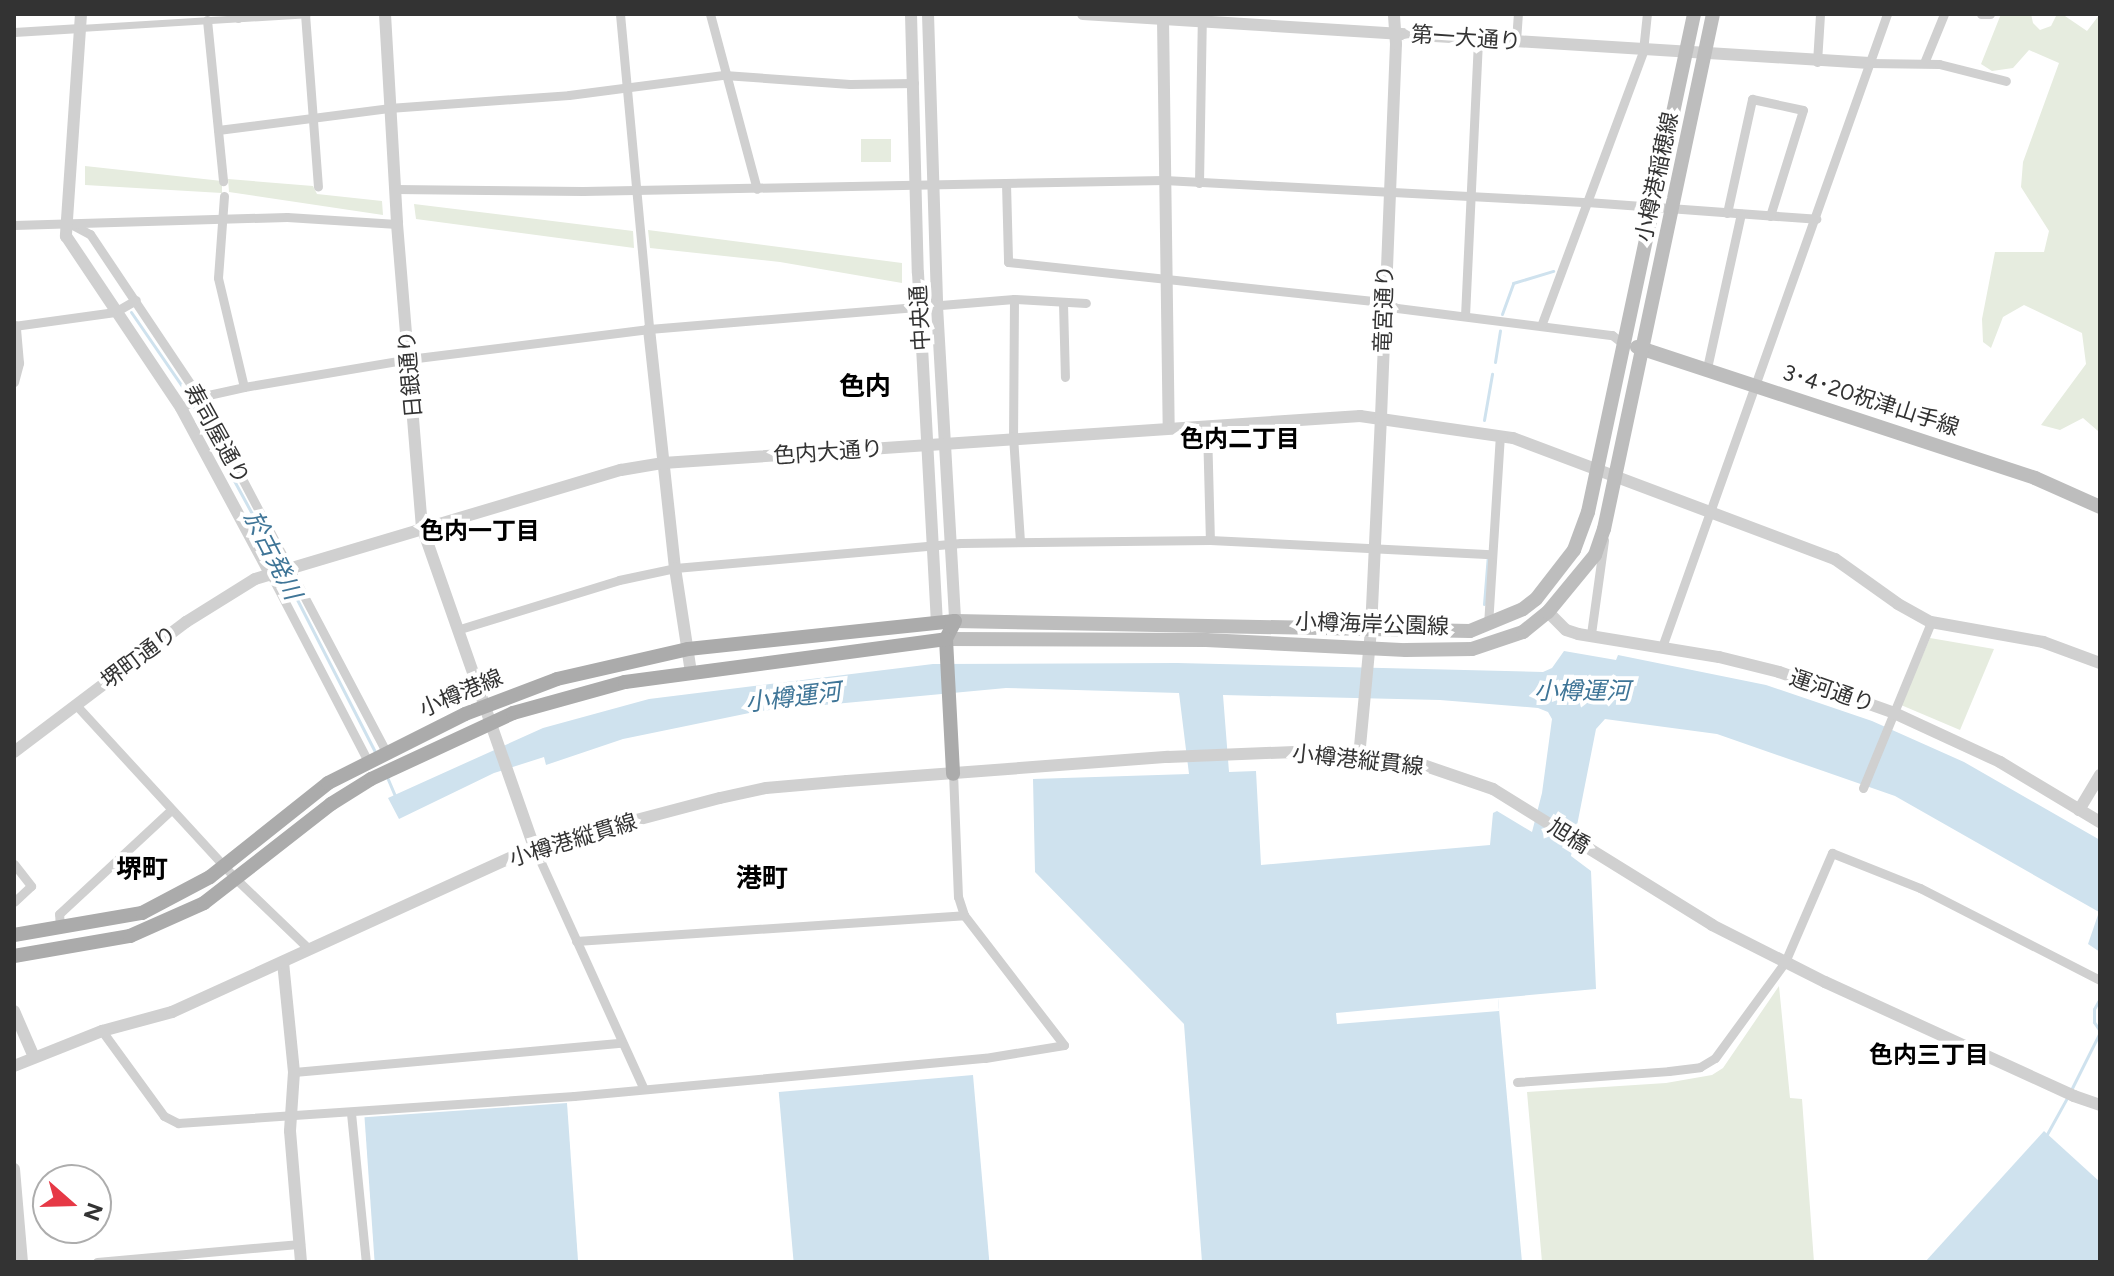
<!DOCTYPE html>
<html>
<head>
<meta charset="utf-8">
<style>
  body { margin:0 }
  #map { position:relative; width:2114px; height:1276px; overflow:hidden; background:#fff; font-family:Figtree,"Noto Sans JP",sans-serif }
  div>[style] { position:absolute }
  [style*='--x'] { left:calc(var(--x)*1px); top:calc(var(--y)*1px); width:calc(var(--w)*1px); rotate:calc(var(--a)*1deg) }
  .green>* { inset:0; background:#e6ecdf; transform-origin:0 0 }
  .water>* { inset:0; background:#cfe2ee; transform-origin:0 0 }
  .pier>* { inset:0; background:#fff }
  .stream>* { height:3px; margin:-1.5px; padding:0 1.5px; transform-origin:1.5px; border-radius:1.5px; background:#cfe2ee }
  .pedestrian>* { height:7px; margin:-3.5px; padding:0 3.5px; transform-origin:3.5px; border-radius:3.5px; background:#d0d0d0 }
  .minor>* { height:9px; margin:-4.5px; padding:0 4.5px; transform-origin:4.5px; border-radius:4.5px; background:#d0d0d0 }
  .tertiary>* { height:12px; margin:-6px; padding:0 6px; transform-origin:6px; border-radius:6px; background:#d0d0d0 }
  .secondary>* { height:14px; margin:-7px; padding:0 7px; transform-origin:7px; border-radius:7px; background:#bdbdbd }
  .primary>* { height:14px; margin:-7px; padding:0 7px; transform-origin:7px; border-radius:7px; background:#ababab }
  span { translate:-50% -50%; white-space:nowrap; text-align:center; line-height:1.15; -webkit-text-stroke:8px #fff; paint-order:stroke }
  .street-label { font-size:22px; color:#333 }
  .neighbourhood-label { font-size:24px; color:#000; font-weight:700 }
  .water-label { font-size:24px; color:#3f7597; font-style:italic }
  .quarter-label { font-size:26px; color:#000; font-weight:700 }
  .frame { position:absolute; inset:0; border:16px solid #333; pointer-events:none }
  .north { position:absolute; left:32px; top:1164px; width:80px; height:80px; box-sizing:border-box; background:#fff; border:2px solid #adadad; border-radius:50%; rotate:110deg; font-size:22px; font-weight:700; line-height:32px; text-align:center; color:#333 }
  .north::after { content:''; display:block; margin:auto; width:28px; height:36px; background:#e63946; clip-path:polygon(50% 0,100% 100%,50% 72%,0 100%) }
</style>
</head>
<body>
<div id="map">
  <div class="green">
    <i style="clip-path:polygon(2001px 14px,2031px 14px,2033px 23px,2040px 30px,2051px 26px,2057px 14px,2062px 14px,2087px 31px,2100px 14px,2098px 431px,2083px 418px,2060px 430px,2041px 425px,2086px 364px,2082px 333px,2024px 305px,2003px 317px,1991px 348px,1983px 342px,1982px 319px,1995px 252px,2044px 252px,2049px 231px,2021px 187px,2023px 162px,2059px 63px,2029px 50px,2013px 68px,1992px 71px,1981px 64px)"></i>
    <i style="left:891px;top:139px;width:23px;height:30px;rotate:90deg"></i>
    <i style="clip-path:polygon(85px 166px,222px 181px,222px 193px,85px 185px)"></i>
    <i style="clip-path:polygon(228px 179px,313px 186px,317px 194px,382px 201px,383px 215px,229px 192px)"></i>
    <i style="clip-path:polygon(414px 204px,633px 231px,634px 248px,416px 219px)"></i>
    <i style="clip-path:polygon(648px 230px,902px 263px,902px 283px,780px 262px,650px 248px)"></i>
    <i style="clip-path:polygon(1930px 638px,1994px 649px,1960px 730px,1901px 705px)"></i>
    <i style="clip-path:polygon(1779px 986px,1790px 1098px,1802px 1099px,1814px 1262px,1542px 1262px,1527px 1092px,1666px 1083px,1712px 1075px,1723px 1068px)"></i>
  </div>
  <div class="water">
    <i style="clip-path:polygon(evenodd,1564px 651px,1616px 660px,1618px 655px,1766px 685px,1872px 721px,1964px 762px,2100px 840px,2100px 952px,2088px 944px,2099px 912px,1895px 796px,1717px 734px,1605px 719px,1596px 729px,1571px 856px,1591px 871px,1596px 989px,1498px 998px,1522px 1262px,1202px 1262px,1184px 1024px,1035px 872px,1033px 779px,1189px 774px,1179px 693px,1006px 688px,759px 711px,623px 739px,546px 765px,544px 757px,494px 773px,399px 819px,388px 798px,543px 728px,649px 699px,933px 664px,1177px 663px,1543px 672px,1552px 668px,1564px 651px,1223px 695px,1440px 700px,1538px 708px,1548px 712px,1552px 719px,1542px 793px,1532px 832px,1497px 811px,1493px 813px,1490px 845px,1261px 865px,1256px 771px,1229px 772px,1223px 695px)"></i>
    <i style="left:973px;top:1075px;width:188px;height:195px;rotate:85deg"></i>
    <i style="left:567px;top:1103px;width:159px;height:203px;rotate:86deg"></i>
    <i style="clip-path:polygon(2044px 1131px,2100px 1182px,2100px 1262px,1925px 1262px)"></i>
  </div>
  <div class="pier">
    <i style="clip-path:polygon(1498px 998px,1499px 1011px,1337px 1024px,1336px 1013px)"></i>
  </div>
  <div class="stream">
    <i style="--x:131;--y:312;--w:104;--a:55.5"></i>
    <i style="--x:1502;--y:314;--w:33;--a:-70"></i>
    <i style="--x:1513;--y:283;--w:42;--a:-16.7"></i>
    <i style="--x:1495;--y:362;--w:32;--a:-81"></i>
    <i style="--x:193;--y:405;--w:184;--a:61.5"></i>
    <i style="--x:1484;--y:420;--w:47;--a:-80.1"></i>
    <i style="--x:284;--y:574;--w:200;--a:62.9"></i>
    <i style="--x:1484;--y:604;--w:50;--a:-85.4"></i>
    <i style="--x:387;--y:777;--w:21;--a:67"></i>
    <i style="--x:2100;--y:1031;--w:11;--a:-124"></i>
    <i style="--x:2094;--y:1022;--w:13;--a:-90"></i>
    <i style="--x:2094;--y:1009;--w:13;--a:-61"></i>
    <i style="--x:2071;--y:1090;--w:65;--a:-63.4"></i>
    <i style="--x:2047;--y:1134;--w:43;--a:-61.1"></i>
  </div>
  <div class="pedestrian">
    <i style="--x:80;--y:28;--w:227;--a:-3.5"></i>
  </div>
  <div class="minor">
    <i style="--x:238;--y:14;--w:4;--a:90"></i>
    <i style="--x:305;--y:14;--w:173;--a:85.7"></i>
    <i style="--x:620;--y:14;--w:316;--a:84.7"></i>
    <i style="--x:710;--y:14;--w:181;--a:75"></i>
    <i style="--x:1981;--y:14;--w:9;--a:0"></i>
    <i style="--x:207;--y:20;--w:162;--a:84.3"></i>
    <i style="--x:14;--y:32;--w:66;--a:-3.5"></i>
    <i style="--x:1516;--y:41;--w:27;--a:-86"></i>
    <i style="--x:1817;--y:62;--w:48;--a:-86.4"></i>
    <i style="--x:1869;--y:63;--w:70;--a:0.8"></i>
    <i style="--x:1939;--y:64;--w:69;--a:14.2"></i>
    <i style="--x:1924;--y:63;--w:53;--a:-67.8"></i>
    <i style="--x:218;--y:130;--w:172;--a:-7.3"></i>
    <i style="--x:389;--y:108;--w:180;--a:-4.1"></i>
    <i style="--x:569;--y:95;--w:156;--a:-7.4"></i>
    <i style="--x:724;--y:75;--w:126;--a:4.1"></i>
    <i style="--x:850;--y:84;--w:64;--a:-0.9"></i>
    <i style="--x:1006;--y:183;--w:79;--a:88.5"></i>
    <i style="--x:1008;--y:262;--w:379;--a:6.1"></i>
    <i style="--x:1385;--y:302;--w:13;--a:27"></i>
    <i style="--x:1397;--y:308;--w:217;--a:7.2"></i>
    <i style="--x:1612;--y:335;--w:16;--a:38"></i>
    <i style="--x:1199;--y:183;--w:169;--a:-89"></i>
    <i style="--x:395;--y:189;--w:188;--a:0.6"></i>
    <i style="--x:583;--y:191;--w:581;--a:-1.08"></i>
    <i style="--x:1164;--y:180;--w:424;--a:3"></i>
    <i style="--x:1587;--y:202;--w:230;--a:4.2"></i>
    <i style="--x:224;--y:196;--w:82;--a:94.2"></i>
    <i style="--x:218;--y:278;--w:112;--a:76.6"></i>
    <i style="--x:1727;--y:213;--w:117;--a:-77.6"></i>
    <i style="--x:1752;--y:99;--w:52;--a:12.2"></i>
    <i style="--x:1803;--y:110;--w:111;--a:107.3"></i>
    <i style="--x:67;--y:222;--w:26;--a:28"></i>
    <i style="--x:90;--y:234;--w:196;--a:56.2"></i>
    <i style="--x:199;--y:397;--w:401;--a:62.2"></i>
    <i style="--x:14;--y:225;--w:273;--a:-1.7"></i>
    <i style="--x:287;--y:217;--w:110;--a:3.6"></i>
    <i style="--x:1014;--y:299;--w:137;--a:90.4"></i>
    <i style="--x:1013;--y:436;--w:106;--a:86.2"></i>
    <i style="--x:1063;--y:303;--w:74;--a:88.5"></i>
    <i style="--x:1465;--y:316;--w:277;--a:-87.3"></i>
    <i style="--x:14;--y:326;--w:102;--a:-7.9"></i>
    <i style="--x:115;--y:312;--w:24;--a:-30"></i>
    <i style="--x:1541;--y:326;--w:293;--a:-69.6"></i>
    <i style="--x:1643;--y:51;--w:37;--a:-84"></i>
    <i style="--x:1707;--y:368;--w:158;--a:-77.6"></i>
    <i style="--x:14;--y:382;--w:20;--a:-75"></i>
    <i style="--x:19;--y:363;--w:38;--a:-95"></i>
    <i style="--x:181;--y:408;--w:21;--a:-31"></i>
    <i style="--x:199;--y:397;--w:46;--a:-12.5"></i>
    <i style="--x:244;--y:387;--w:167;--a:-9.6"></i>
    <i style="--x:409;--y:359;--w:242;--a:-7.1"></i>
    <i style="--x:649;--y:329;--w:366;--a:-4.7"></i>
    <i style="--x:1014;--y:299;--w:72;--a:3.2"></i>
    <i style="--x:1207;--y:428;--w:112;--a:88.5"></i>
    <i style="--x:271;--y:575;--w:210;--a:62.5"></i>
    <i style="--x:1488;--y:625;--w:189;--a:-86.4"></i>
    <i style="--x:460;--y:629;--w:166;--a:-17.1"></i>
    <i style="--x:619;--y:580;--w:57;--a:-12.1"></i>
    <i style="--x:675;--y:568;--w:287;--a:-5"></i>
    <i style="--x:961;--y:543;--w:249;--a:-0.7"></i>
    <i style="--x:1210;--y:540;--w:281;--a:2.9"></i>
    <i style="--x:1591;--y:634;--w:95;--a:-82.1"></i>
    <i style="--x:1662;--y:647;--w:672;--a:-70.43"></i>
    <i style="--x:76;--y:705;--w:236;--a:47.4"></i>
    <i style="--x:236;--y:879;--w:101;--a:43.8"></i>
    <i style="--x:1863;--y:788;--w:179;--a:-67.7"></i>
    <i style="--x:534;--y:847;--w:264;--a:65.6"></i>
    <i style="--x:14;--y:864;--w:28;--a:52"></i>
    <i style="--x:31;--y:886;--w:23;--a:137"></i>
    <i style="--x:60;--y:927;--w:13;--a:-94"></i>
    <i style="--x:59;--y:914;--w:153;--a:-42.9"></i>
    <i style="--x:576;--y:941;--w:389;--a:-3.8"></i>
    <i style="--x:102;--y:1031;--w:105;--a:53.9"></i>
    <i style="--x:164;--y:1116;--w:16;--a:27"></i>
    <i style="--x:178;--y:1123;--w:397;--a:-3.9"></i>
    <i style="--x:574;--y:1096;--w:413;--a:-5.3"></i>
    <i style="--x:985;--y:1058;--w:80;--a:-9.3"></i>
    <i style="--x:1064;--y:1045;--w:164;--a:-127.6"></i>
    <i style="--x:964;--y:915;--w:19;--a:-108"></i>
    <i style="--x:958;--y:897;--w:123;--a:-92.3"></i>
    <i style="--x:294;--y:1072;--w:328;--a:-5.1"></i>
    <i style="--x:1517;--y:1082;--w:152;--a:-4.1"></i>
    <i style="--x:1669;--y:1071;--w:31;--a:-7"></i>
    <i style="--x:1700;--y:1067;--w:17;--a:-31"></i>
    <i style="--x:1715;--y:1058;--w:119;--a:-53.9"></i>
    <i style="--x:1785;--y:962;--w:119;--a:-66.7"></i>
    <i style="--x:1832;--y:853;--w:95;--a:21.7"></i>
    <i style="--x:1920;--y:888;--w:202;--a:27.1"></i>
    <i style="--x:351;--y:1113;--w:150;--a:84.3"></i>
    <i style="--x:97;--y:1262;--w:204;--a:-5.1"></i>
  </div>
  <div class="tertiary">
    <i style="--x:81;--y:14;--w:223;--a:93.9"></i>
    <i style="--x:66;--y:236;--w:207;--a:56.2"></i>
    <i style="--x:181;--y:408;--w:190;--a:61.7"></i>
    <i style="--x:385;--y:14;--w:210;--a:86.7"></i>
    <i style="--x:397;--y:224;--w:304;--a:85.3"></i>
    <i style="--x:422;--y:527;--w:339;--a:70.7"></i>
    <i style="--x:911;--y:14;--w:259;--a:88.5"></i>
    <i style="--x:918;--y:273;--w:349;--a:86.9"></i>
    <i style="--x:928;--y:14;--w:292;--a:88.2"></i>
    <i style="--x:937;--y:306;--w:316;--a:86.7"></i>
    <i style="--x:1083;--y:14;--w:788;--a:3.57"></i>
    <i style="--x:1163;--y:19;--w:409;--a:89.2"></i>
    <i style="--x:649;--y:329;--w:240;--a:83.8"></i>
    <i style="--x:675;--y:568;--w:106;--a:81.3"></i>
    <i style="--x:1548;--y:612;--w:25;--a:45"></i>
    <i style="--x:1566;--y:630;--w:13;--a:18"></i>
    <i style="--x:1578;--y:634;--w:143;--a:9.3"></i>
    <i style="--x:1719;--y:657;--w:62;--a:14"></i>
    <i style="--x:1779;--y:672;--w:120;--a:19.5"></i>
    <i style="--x:1892;--y:712;--w:119;--a:24.8"></i>
    <i style="--x:2000;--y:762;--w:117;--a:31"></i>
    <i style="--x:14;--y:752;--w:216;--a:-37.1"></i>
    <i style="--x:186;--y:622;--w:81;--a:-31.9"></i>
    <i style="--x:255;--y:579;--w:382;--a:-16.6"></i>
    <i style="--x:621;--y:470;--w:43;--a:-9.5"></i>
    <i style="--x:663;--y:463;--w:699;--a:-3.86"></i>
    <i style="--x:1360;--y:416;--w:155;--a:8.2"></i>
    <i style="--x:1513;--y:438;--w:344;--a:20.6"></i>
    <i style="--x:1835;--y:559;--w:77;--a:35.5"></i>
    <i style="--x:1898;--y:604;--w:38;--a:29"></i>
    <i style="--x:1931;--y:622;--w:114;--a:10.1"></i>
    <i style="--x:2043;--y:642;--w:61;--a:20.2"></i>
    <i style="--x:1359;--y:757;--w:129;--a:-84.6"></i>
    <i style="--x:1371;--y:629;--w:212;--a:-87.3"></i>
    <i style="--x:1381;--y:417;--w:373;--a:-87.7"></i>
    <i style="--x:1396;--y:44;--w:30;--a:-94"></i>
    <i style="--x:2079;--y:810;--w:41;--a:-59"></i>
    <i style="--x:283;--y:962;--w:111;--a:84.3"></i>
    <i style="--x:294;--y:1072;--w:59;--a:93.9"></i>
    <i style="--x:290;--y:1131;--w:131;--a:85.2"></i>
    <i style="--x:14;--y:1011;--w:50;--a:66.5"></i>
    <i style="--x:14;--y:1066;--w:95;--a:-21.7"></i>
    <i style="--x:102;--y:1031;--w:73;--a:-15.2"></i>
    <i style="--x:172;--y:1012;--w:398;--a:-24.5"></i>
    <i style="--x:534;--y:847;--w:192;--a:-14.8"></i>
    <i style="--x:720;--y:798;--w:47;--a:-12.3"></i>
    <i style="--x:766;--y:788;--w:81;--a:-4.9"></i>
    <i style="--x:847;--y:781;--w:322;--a:-4.3"></i>
    <i style="--x:1168;--y:757;--w:127;--a:-2.3"></i>
    <i style="--x:1295;--y:752;--w:129;--a:5.8"></i>
    <i style="--x:1423;--y:765;--w:74;--a:18.9"></i>
    <i style="--x:1493;--y:789;--w:258;--a:31.8"></i>
    <i style="--x:1712;--y:925;--w:127;--a:26.8"></i>
    <i style="--x:1825;--y:982;--w:274;--a:24.6"></i>
    <i style="--x:2074;--y:1096;--w:28;--a:19"></i>
    <i style="--x:14;--y:1169;--w:93;--a:85.1"></i>
  </div>
  <div class="secondary">
    <i style="--x:1637;--y:347;--w:419;--a:18.2"></i>
    <i style="--x:2035;--y:478;--w:71;--a:24"></i>
    <i style="--x:955;--y:621;--w:515;--a:1.11"></i>
    <i style="--x:1470;--y:631;--w:57;--a:-22.5"></i>
    <i style="--x:1523;--y:609;--w:16;--a:-38"></i>
    <i style="--x:1536;--y:599;--w:62;--a:-52.2"></i>
    <i style="--x:1574;--y:550;--w:40;--a:-69.8"></i>
    <i style="--x:1588;--y:512;--w:509;--a:-77.98"></i>
    <i style="--x:946;--y:639;--w:260;--a:0.2"></i>
    <i style="--x:1206;--y:640;--w:200;--a:2.9"></i>
    <i style="--x:1406;--y:650;--w:66;--a:-0.9"></i>
    <i style="--x:1472;--y:649;--w:54;--a:-18.4"></i>
    <i style="--x:1523;--y:632;--w:32;--a:-39"></i>
    <i style="--x:1548;--y:612;--w:74;--a:-50.5"></i>
    <i style="--x:1595;--y:555;--w:28;--a:-71"></i>
    <i style="--x:1604;--y:529;--w:526;--a:-78.05"></i>
  </div>
  <div class="primary">
    <i style="--x:14;--y:935;--w:130;--a:-9.8"></i>
    <i style="--x:142;--y:913;--w:77;--a:-27.9"></i>
    <i style="--x:210;--y:877;--w:151;--a:-38.5"></i>
    <i style="--x:328;--y:783;--w:153;--a:-26.7"></i>
    <i style="--x:465;--y:714;--w:98;--a:-20.8"></i>
    <i style="--x:557;--y:679;--w:134;--a:-12.9"></i>
    <i style="--x:688;--y:649;--w:268;--a:-6"></i>
    <i style="--x:955;--y:621;--w:20;--a:117"></i>
    <i style="--x:946;--y:639;--w:135;--a:87"></i>
    <i style="--x:14;--y:956;--w:118;--a:-9.8"></i>
    <i style="--x:130;--y:936;--w:81;--a:-24"></i>
    <i style="--x:204;--y:903;--w:161;--a:-37.9"></i>
    <i style="--x:331;--y:804;--w:47;--a:-32"></i>
    <i style="--x:371;--y:779;--w:157;--a:-24.9"></i>
    <i style="--x:513;--y:713;--w:116;--a:-15.5"></i>
    <i style="--x:625;--y:682;--w:324;--a:-7.6"></i>
  </div>
  <div class="street-label">
    <span style="left:1466px;top:38px;rotate:4deg">第一大通り</span>
    <span style="left:1657px;top:177px;rotate:-78deg">小樽港稲穂線</span>
    <span style="left:1384px;top:309px;rotate:-88deg">竜宮通り</span>
    <span style="left:920px;top:318px;rotate:-93deg">中央通</span>
    <span style="left:410px;top:374px;rotate:-95deg">日銀通り</span>
    <span style="left:1871px;top:400px;rotate:18deg">3･4･20祝津山手線</span>
    <span style="left:217px;top:434px;rotate:61deg">寿司屋通り</span>
    <span style="left:828px;top:452px;rotate:-4deg">色内大通り</span>
    <span style="left:1372px;top:624px;rotate:2deg">小樽海岸公園線</span>
    <span style="left:139px;top:657px;rotate:-37deg">堺町通り</span>
    <span style="left:1832px;top:691px;rotate:19deg">運河通り</span>
    <span style="left:461px;top:693px;rotate:-23deg">小樽港線</span>
    <span style="left:1358px;top:760px;rotate:6deg">小樽港縦貫線</span>
    <span style="left:1569px;top:836px;rotate:32deg">旭橋</span>
    <span style="left:573px;top:840px;rotate:-17deg">小樽港縦貫線</span>
  </div>
  <div class="neighbourhood-label">
    <span style="left:1240px;top:439px">色内二丁目</span>
    <span style="left:480px;top:531px">色内一丁目</span>
    <span style="left:1929px;top:1055px">色内三丁目</span>
  </div>
  <div class="water-label">
    <span style="left:273px;top:555px;rotate:63deg">於古発川</span>
    <span style="left:1582px;top:691px">小樽運河</span>
    <span style="left:793px;top:697px;rotate:-7deg">小樽運河</span>
  </div>
  <div class="quarter-label">
    <span style="left:865px;top:387px">色内</span>
    <span style="left:142px;top:870px">堺町</span>
    <span style="left:762px;top:879px">港町</span>
  </div>
  <div class="frame"></div>
  <div class="north">N</div>
</div>
</body>
</html>
